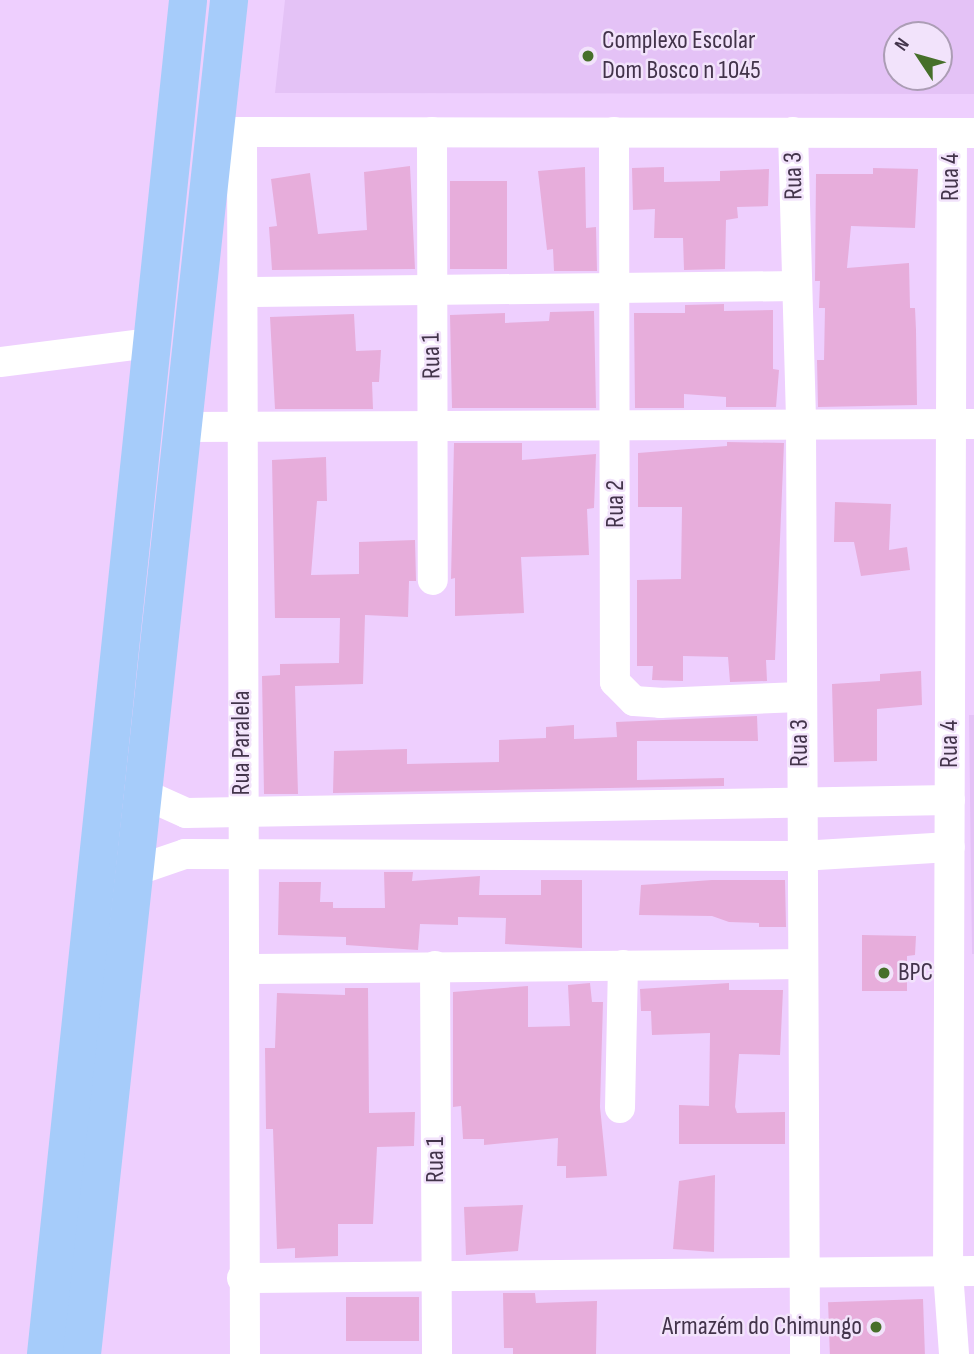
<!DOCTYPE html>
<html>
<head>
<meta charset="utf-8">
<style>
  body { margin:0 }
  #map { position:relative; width:974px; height:1354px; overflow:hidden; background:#eecffe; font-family:"Sofia Sans Condensed",sans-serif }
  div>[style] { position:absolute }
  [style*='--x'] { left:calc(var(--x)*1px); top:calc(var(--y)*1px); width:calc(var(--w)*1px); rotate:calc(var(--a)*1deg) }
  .built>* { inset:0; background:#e4c2f6 }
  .building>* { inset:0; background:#e7addb; transform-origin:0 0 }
  .minor>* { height:30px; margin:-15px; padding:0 15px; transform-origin:15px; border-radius:15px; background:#fff }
  .primary>* { height:38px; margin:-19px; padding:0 19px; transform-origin:19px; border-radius:19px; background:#a6ccfa }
  .dots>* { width:19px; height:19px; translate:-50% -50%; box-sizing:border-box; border:4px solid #f2e3fb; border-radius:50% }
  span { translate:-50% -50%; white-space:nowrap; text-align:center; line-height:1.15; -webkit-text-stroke:5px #f2e3fb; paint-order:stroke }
  .poi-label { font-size:26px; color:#43344b }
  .left { translate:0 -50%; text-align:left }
  .right { translate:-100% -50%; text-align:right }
  .street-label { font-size:26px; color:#43344b }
  .north { position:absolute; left:883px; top:21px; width:70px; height:70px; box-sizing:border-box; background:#f2e3fb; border:2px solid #ac9db5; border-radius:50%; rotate:306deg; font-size:19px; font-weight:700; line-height:28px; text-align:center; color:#43344b }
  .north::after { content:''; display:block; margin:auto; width:24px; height:32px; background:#476f2a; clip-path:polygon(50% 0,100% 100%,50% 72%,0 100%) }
</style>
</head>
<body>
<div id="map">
  <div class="built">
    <i style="clip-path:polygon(evenodd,285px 0,974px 0,974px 94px,275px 93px,285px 0,939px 35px,939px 77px,897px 77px,897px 35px,939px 35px)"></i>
    <i style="clip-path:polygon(969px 715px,974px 715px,974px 954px,972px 954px)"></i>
  </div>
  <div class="building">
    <i style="clip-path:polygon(410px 166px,415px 269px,272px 270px,269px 227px,277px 226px,271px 179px,310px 173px,318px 234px,367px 230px,364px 172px)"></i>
    <i style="clip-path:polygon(585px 167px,586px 228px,596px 227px,597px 271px,554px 271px,553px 249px,547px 250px,538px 171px)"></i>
    <i style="clip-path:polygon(664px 167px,664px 182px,720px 181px,720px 171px,769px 169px,768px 206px,737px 207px,738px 218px,726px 220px,725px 269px,684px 270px,683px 238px,654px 238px,655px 209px,633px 210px,632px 168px)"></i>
    <i style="clip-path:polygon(873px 168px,918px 169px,915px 228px,851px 226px,847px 268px,909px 263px,910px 308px,915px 308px,916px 330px,917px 405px,818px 407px,817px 360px,824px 360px,825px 308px,819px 308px,820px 281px,815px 281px,816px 174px,873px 174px)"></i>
    <i style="left:507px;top:181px;width:88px;height:57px;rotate:90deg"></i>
    <i style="clip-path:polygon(724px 304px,724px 311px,773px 310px,773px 369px,779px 370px,776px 407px,726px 407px,726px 397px,684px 394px,684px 408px,635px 408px,634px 313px,685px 313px,685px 305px)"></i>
    <i style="clip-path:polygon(594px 311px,596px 408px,452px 408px,450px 315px,505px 313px,505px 323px,549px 321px,550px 312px)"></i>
    <i style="clip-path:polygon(354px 314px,356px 351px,381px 350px,379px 382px,372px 382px,373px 409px,275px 409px,270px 317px)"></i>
    <i style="clip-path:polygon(727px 442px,784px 443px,775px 660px,766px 660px,767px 681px,730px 682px,728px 657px,683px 656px,683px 681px,652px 680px,653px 666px,637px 666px,637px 580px,681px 579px,682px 507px,638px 507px,638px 453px,727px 446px)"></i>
    <i style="clip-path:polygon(454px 443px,522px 443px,522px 460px,596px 454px,594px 508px,587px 509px,589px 555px,521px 557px,524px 613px,455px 616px,455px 578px,451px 579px)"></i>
    <i style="clip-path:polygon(326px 457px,327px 501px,317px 501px,311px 575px,359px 574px,359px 542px,415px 540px,416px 581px,409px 581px,408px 617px,365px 615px,363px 684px,295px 686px,298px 794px,264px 794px,262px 676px,280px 675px,280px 664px,339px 663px,340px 618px,275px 618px,272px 460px)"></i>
    <i style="clip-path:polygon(835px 502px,891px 504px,889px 550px,907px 547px,910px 570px,861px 576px,854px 542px,834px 542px)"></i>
    <i style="clip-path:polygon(921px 671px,922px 705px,877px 709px,877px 761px,834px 762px,832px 684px,880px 681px,880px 674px)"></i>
    <i style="clip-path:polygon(757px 716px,758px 741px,637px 741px,637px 780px,724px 778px,724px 786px,333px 793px,334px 751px,407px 749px,407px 764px,499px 762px,499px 740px,546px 738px,546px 727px,574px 725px,574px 739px,617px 737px,616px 722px)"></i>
    <i style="clip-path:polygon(384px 872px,413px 872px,412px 881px,480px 876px,479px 895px,541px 895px,541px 880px,582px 880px,582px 948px,505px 944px,506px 918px,458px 917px,458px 925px,420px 924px,418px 950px,346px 945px,346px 937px,278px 935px,279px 882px,321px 882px,320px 902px,333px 902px,333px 908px,385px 908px)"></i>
    <i style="clip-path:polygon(712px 880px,785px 880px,786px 927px,759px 927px,759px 923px,729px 922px,712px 916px,639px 915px,641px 885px)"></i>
    <i style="clip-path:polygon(862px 935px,916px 936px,915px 955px,907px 956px,907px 991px,862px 991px)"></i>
    <i style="clip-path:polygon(590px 983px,592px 1002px,603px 1002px,600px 1107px,607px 1176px,566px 1178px,566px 1166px,557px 1166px,558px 1138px,484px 1145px,484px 1139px,463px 1139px,461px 1106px,453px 1107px,453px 992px,528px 986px,528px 1027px,570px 1026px,568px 985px)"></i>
    <i style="clip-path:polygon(729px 983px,729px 990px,783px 990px,780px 1055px,739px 1054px,735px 1107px,737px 1113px,785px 1112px,785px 1144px,679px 1144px,679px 1105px,709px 1106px,710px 1033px,652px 1035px,651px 1011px,641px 1011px,640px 989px)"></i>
    <i style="clip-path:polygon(345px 988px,368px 988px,369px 1113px,415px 1112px,414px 1146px,377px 1147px,373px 1224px,338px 1224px,338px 1256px,295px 1258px,295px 1248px,277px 1249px,273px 1129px,266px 1129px,265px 1048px,275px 1048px,277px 993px,345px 995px)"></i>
    <i style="clip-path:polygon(715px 1175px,714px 1252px,673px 1249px,679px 1181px)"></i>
    <i style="clip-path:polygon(523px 1205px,518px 1251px,466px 1255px,464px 1207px)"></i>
    <i style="clip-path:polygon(503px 1293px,535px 1293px,536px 1303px,597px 1301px,596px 1354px,513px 1354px,513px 1348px,504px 1348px)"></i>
    <i style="left:419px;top:1297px;width:44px;height:73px;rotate:90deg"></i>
    <i style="left:923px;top:1299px;width:55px;height:95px;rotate:88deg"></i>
  </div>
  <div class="minor">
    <i style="--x:222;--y:132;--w:752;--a:0.08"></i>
    <i style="--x:242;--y:132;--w:1222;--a:89.86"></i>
    <i style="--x:432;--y:132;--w:448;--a:89.9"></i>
    <i style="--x:614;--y:132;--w:550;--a:89.9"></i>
    <i style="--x:615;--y:682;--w:27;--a:45"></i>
    <i style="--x:634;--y:701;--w:26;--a:4"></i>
    <i style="--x:660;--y:703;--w:140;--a:-2.5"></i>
    <i style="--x:793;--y:132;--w:294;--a:88.4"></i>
    <i style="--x:801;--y:426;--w:928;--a:89.75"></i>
    <i style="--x:952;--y:133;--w:1139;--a:90.2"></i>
    <i style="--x:948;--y:1272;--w:82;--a:85.8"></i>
    <i style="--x:243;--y:292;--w:554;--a:-0.62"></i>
    <i style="--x:0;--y:362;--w:152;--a:-7.2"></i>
    <i style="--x:180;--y:427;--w:794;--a:-0.22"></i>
    <i style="--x:146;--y:795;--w:44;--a:24.2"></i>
    <i style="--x:186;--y:813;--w:764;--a:-0.97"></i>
    <i style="--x:135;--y:871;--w:53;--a:-18.8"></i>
    <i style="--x:185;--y:854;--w:616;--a:0.19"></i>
    <i style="--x:801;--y:856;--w:149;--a:-3.5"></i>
    <i style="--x:435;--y:966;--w:388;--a:89.7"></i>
    <i style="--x:246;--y:969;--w:557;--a:-0.51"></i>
    <i style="--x:620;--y:1108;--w:143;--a:-88.8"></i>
    <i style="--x:242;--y:1278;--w:732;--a:-0.55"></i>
  </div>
  <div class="primary">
    <i style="--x:46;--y:1354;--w:1361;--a:-84.01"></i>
    <i style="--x:82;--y:1354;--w:1362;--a:-83.8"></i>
  </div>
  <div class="dots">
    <i style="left:588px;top:56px;background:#476f2a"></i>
    <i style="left:884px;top:973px;background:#476f2a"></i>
    <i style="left:876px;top:1327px;background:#476f2a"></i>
  </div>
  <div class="poi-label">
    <span class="left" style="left:602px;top:56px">Complexo Escolar<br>Dom Bosco n 1045</span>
    <span class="left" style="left:898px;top:973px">BPC</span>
    <span class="right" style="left:862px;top:1327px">Armazém do Chimungo</span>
  </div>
  <div class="street-label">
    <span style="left:794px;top:176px;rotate:-91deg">Rua 3</span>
    <span style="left:951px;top:177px;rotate:-90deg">Rua 4</span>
    <span style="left:432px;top:356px;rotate:-91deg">Rua 1</span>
    <span style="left:616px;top:504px;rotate:-90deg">Rua 2</span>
    <span style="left:242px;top:743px;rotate:-90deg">Rua Paralela</span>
    <span style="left:800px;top:743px;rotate:-90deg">Rua 3</span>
    <span style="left:950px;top:744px;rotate:-90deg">Rua 4</span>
    <span style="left:436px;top:1160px;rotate:-90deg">Rua 1</span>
  </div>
  <div class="north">N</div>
</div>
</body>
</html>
